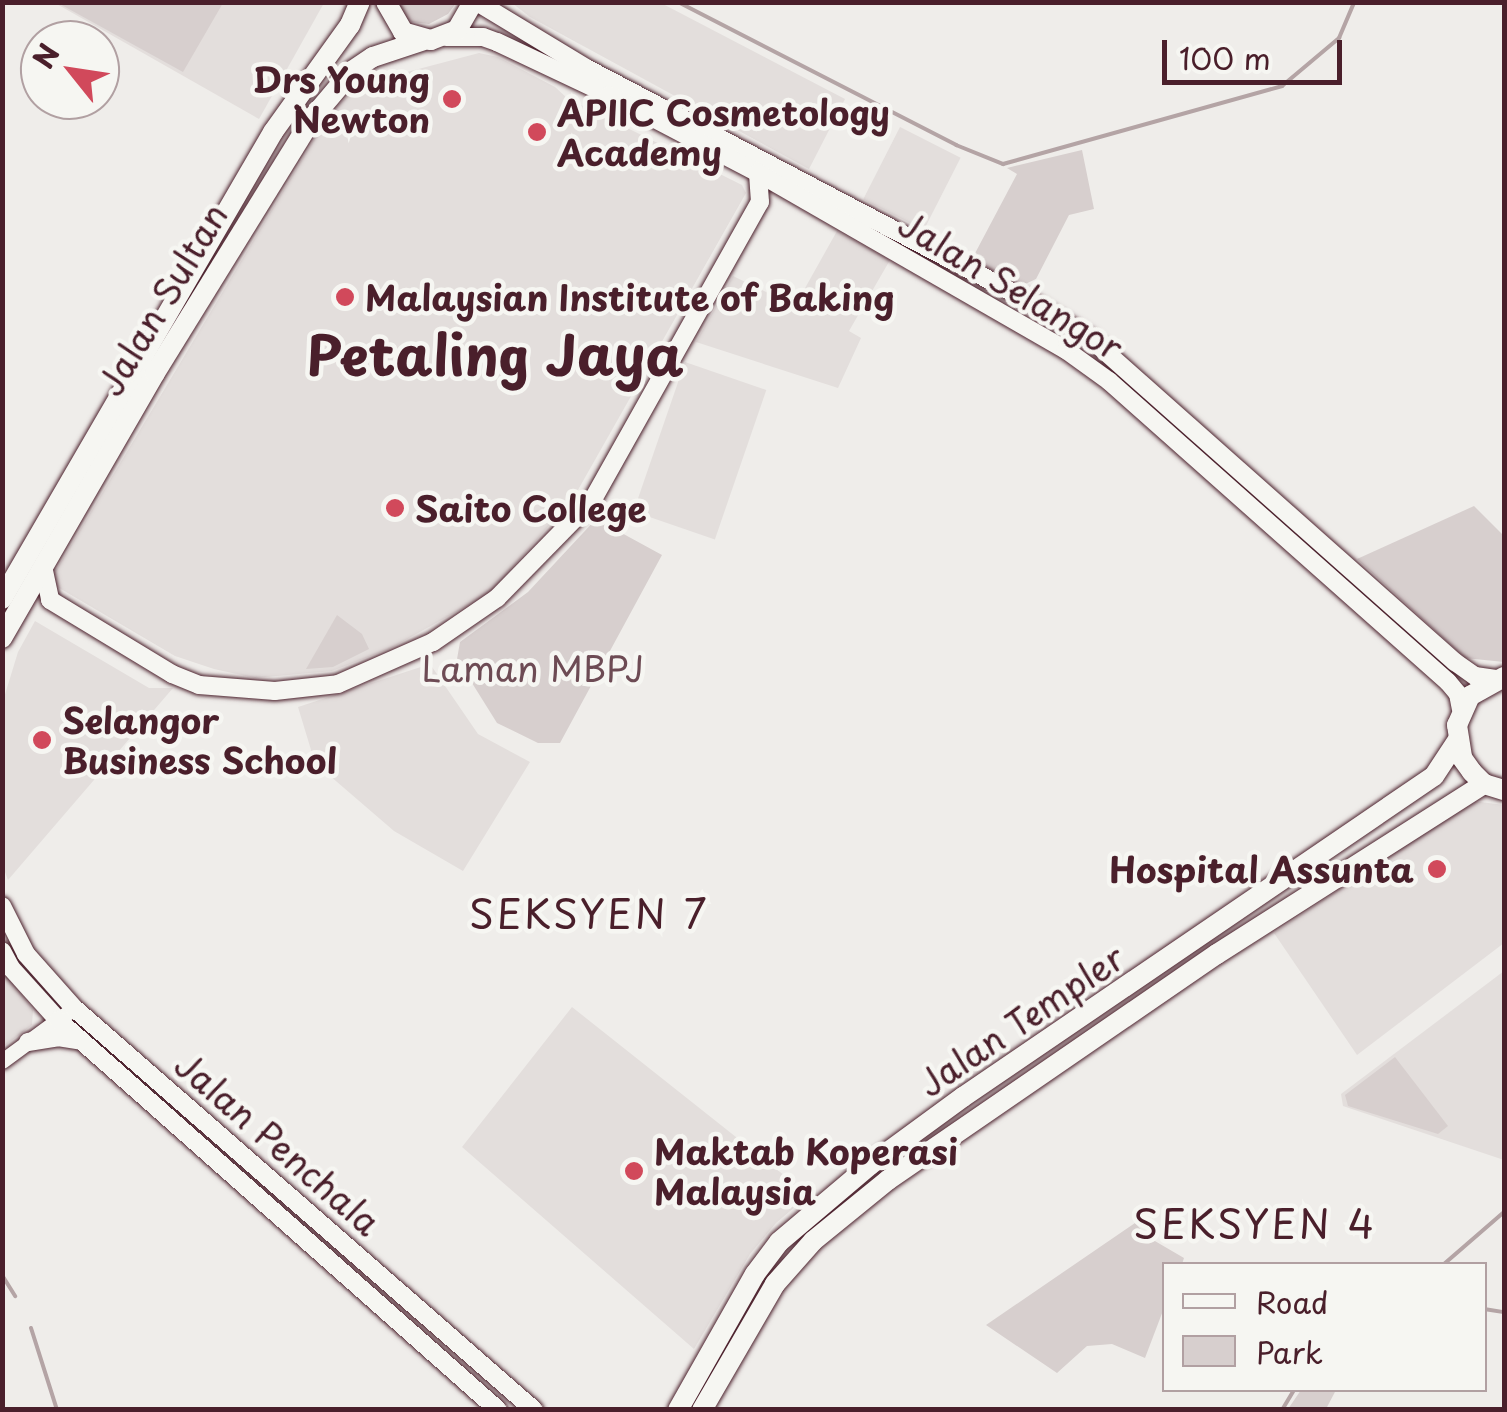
<!DOCTYPE html>
<html>
<head>
<meta charset="utf-8">
<style>
  body { margin:0 }
  #map { position:relative; width:1507px; height:1412px; overflow:hidden; background:#efedea; font-family:"Playpen Sans",sans-serif }
  div>[style] { position:absolute }
  [style*='--x'] { left:calc(var(--x)*1px); top:calc(var(--y)*1px); width:calc(var(--w)*1px); rotate:calc(var(--a)*1deg) }
  .built>* { inset:0; background:#e3dedc; transform-origin:0 0 }
  .green>* { inset:0; background:#d7cfce }
  .stream>* { height:4px; margin:-2px; padding:0 2px; transform-origin:2px; border-radius:2px; background:#b4a4a5 }
  .roads { filter:drop-shadow(0 0 2px #4a1f2b) drop-shadow(0 0 2px #4a1f2b) }
  .tertiary>* { height:15px; margin:-7.5px; padding:0 7.5px; transform-origin:7.5px; border-radius:7.5px; background:#f6f6f2 }
  .secondary>* { height:18px; margin:-9px; padding:0 9px; transform-origin:9px; border-radius:9px; background:#f6f6f2 }
  .primary>* { height:20px; margin:-10px; padding:0 10px; transform-origin:10px; border-radius:10px; background:#f6f6f2 }
  .dots>* { width:28px; height:28px; translate:-50% -50%; box-sizing:border-box; border:5px solid #f6f6f2; border-radius:50% }
  span { translate:-50% -50%; white-space:nowrap; text-align:center; line-height:1.15; -webkit-text-stroke:9px #f6f6f2; paint-order:stroke }
  .poi-label { font-size:35px; color:#4a1f2b; font-weight:700 }
  .right { translate:-100% -50%; text-align:right }
  .left { translate:0 -50%; text-align:left }
  .street-label { font-size:35px; color:#4a1f2b }
  .park-label { font-size:35px; color:#6d4b54 }
  .quarter-label { font-size:40px; color:#4a1f2b; letter-spacing:2.5px }
  .town-label { font-size:55px; color:#4a1f2b; font-weight:700 }
  .frame { position:absolute; inset:0; border:5px solid #4a1f2b; pointer-events:none }
  .legend { position:absolute; left:1162px; top:1262px; width:325px; height:130px; box-sizing:border-box; background:#f6f6f2; border:2px solid #b1a0a2; margin:0; padding:12px 18px; list-style:none; font-size:30px; color:#4a1f2b }
  .legend li { display:flex; align-items:center; gap:20px; height:50px }
  .legend b { width:50px; border:2px solid #b1a0a2 }
  .north { position:absolute; left:20px; top:20px; width:100px; height:100px; box-sizing:border-box; background:#f6f6f2; border:2px solid #b1a0a2; border-radius:50%; rotate:300deg; font-size:28px; font-weight:700; line-height:40px; text-align:center; color:#4a1f2b }
  .north::after { content:''; display:block; margin:auto; width:35px; height:45px; background:#d1495b; clip-path:polygon(50% 0,100% 100%,50% 72%,0 100%) }
  .scale { position:absolute; left:1162px; top:40px; width:180px; height:45px; box-sizing:border-box; border:5px solid #4a1f2b; border-top:0; padding-left:12px; font-size:30px; line-height:35px; white-space:nowrap; color:#4a1f2b; -webkit-text-stroke:8px #f6f6f2; paint-order:stroke }
</style>
</head>
<body>
<div id="map">
  <div class="built">
    <i style="clip-path:polygon(55px 3px,324px 3px,259px 119px)"></i>
    <i style="clip-path:polygon(512px 3px,661px 3px,845px 99px,809px 169px,530px 17px)"></i>
    <i style="clip-path:polygon(479px 53px,498px 57px,555px 87px,567px 98px,742px 185px,746px 193px,574px 497px,490px 593px,391px 648px,332px 671px,255px 678px,214px 669px,175px 656px,49px 582px,331px 111px,362px 84px)"></i>
    <i style="left:900px;top:127px;width:68px;height:81px;rotate:27deg"></i>
    <i style="clip-path:polygon(837px 231px,890px 260px,849px 331px,861px 338px,838px 388px,696px 342px,733px 276px,795px 306px)"></i>
    <i style="left:685px;top:362px;width:86px;height:158px;rotate:19deg"></i>
    <i style="clip-path:polygon(35px 621px,149px 688px,173px 688px,8px 880px,2px 864px,3px 701px,18px 652px)"></i>
    <i style="clip-path:polygon(430px 664px,478px 734px,530px 762px,463px 871px,394px 831px,315px 763px,298px 707px)"></i>
    <i style="clip-path:polygon(1472px 801px,1504px 805px,1504px 943px,1357px 1055px,1274px 933px)"></i>
    <i style="clip-path:polygon(3px 969px,33px 1010px,32px 1025px,3px 1047px)"></i>
    <i style="clip-path:polygon(1504px 971px,1504px 1160px,1343px 1106px,1341px 1094px)"></i>
    <i style="clip-path:polygon(572px 1007px,809px 1195px,776px 1223px,750px 1254px,694px 1349px,462px 1147px)"></i>
  </div>
  <div class="green">
    <i style="clip-path:polygon(58px 3px,223px 3px,183px 72px)"></i>
    <i style="clip-path:polygon(397px 3px,456px 3px,448px 14px,429px 24px,412px 22px,402px 15px)"></i>
    <i style="clip-path:polygon(1082px 150px,1094px 209px,1069px 215px,1036px 279px,1021px 286px,972px 259px,1017px 174px,1007px 168px)"></i>
    <i style="clip-path:polygon(1474px 506px,1504px 536px,1504px 662px,1465px 658px,1357px 559px)"></i>
    <i style="clip-path:polygon(596px 519px,662px 555px,560px 743px,538px 743px,497px 723px,457px 659px,460px 642px,528px 592px)"></i>
    <i style="clip-path:polygon(337px 615px,362px 634px,369px 649px,333px 667px,306px 669px)"></i>
    <i style="clip-path:polygon(1395px 1057px,1448px 1126px,1438px 1134px,1348px 1106px,1345px 1095px)"></i>
    <i style="clip-path:polygon(1135px 1223px,1148px 1237px,1184px 1258px,1182px 1264px,1164px 1264px,1164px 1308px,1145px 1358px,1112px 1344px,1087px 1346px,1057px 1373px,986px 1325px)"></i>
    <i style="clip-path:polygon(1301px 1390px,1336px 1390px,1326px 1409px,1288px 1409px)"></i>
  </div>
  <div class="stream">
    <i style="--x:678;--y:2;--w:313;--a:27.2"></i>
    <i style="--x:956;--y:145;--w:51;--a:22"></i>
    <i style="--x:1003;--y:164;--w:290;--a:-15.6"></i>
    <i style="--x:1282;--y:86;--w:75;--a:-40.1"></i>
    <i style="--x:1339;--y:38;--w:39;--a:-67"></i>
    <i style="--x:1444;--y:1264;--w:79;--a:-40.9"></i>
    <i style="--x:2;--y:1275;--w:25;--a:58"></i>
    <i style="--x:1484;--y:1309;--w:20;--a:9"></i>
    <i style="--x:31;--y:1328;--w:86;--a:72.4"></i>
    <i style="--x:1282;--y:1410;--w:23;--a:-59"></i>
  </div>
  <div class="roads">
    <div class="tertiary">
      <i style="--x:2;--y:1061;--w:89;--a:-36.4"></i>
    </div>
    <div class="secondary">
      <i style="--x:477;--y:2;--w:127;--a:31.2"></i>
      <i style="--x:586;--y:68;--w:505;--a:27.73"></i>
      <i style="--x:1033;--y:303;--w:68;--a:31.8"></i>
      <i style="--x:1091;--y:339;--w:487;--a:41.6"></i>
      <i style="--x:1455;--y:662;--w:24;--a:35"></i>
      <i style="--x:1475;--y:676;--w:21;--a:8"></i>
      <i style="--x:446;--y:37;--w:37;--a:0"></i>
      <i style="--x:483;--y:37;--w:15;--a:20"></i>
      <i style="--x:497;--y:42;--w:124;--a:25.3"></i>
      <i style="--x:609;--y:95;--w:168;--a:27.6"></i>
      <i style="--x:758;--y:173;--w:355;--a:29.9"></i>
      <i style="--x:1066;--y:350;--w:53;--a:35.8"></i>
      <i style="--x:1109;--y:381;--w:453;--a:41.6"></i>
      <i style="--x:1448;--y:682;--w:16;--a:50"></i>
      <i style="--x:1458;--y:694;--w:15;--a:79"></i>
      <i style="--x:43;--y:566;--w:35;--a:78"></i>
      <i style="--x:50;--y:600;--w:143;--a:31.2"></i>
      <i style="--x:172;--y:674;--w:29;--a:22"></i>
      <i style="--x:199;--y:685;--w:76;--a:4.5"></i>
      <i style="--x:275;--y:691;--w:63;--a:-6.3"></i>
      <i style="--x:338;--y:684;--w:104;--a:-23.9"></i>
      <i style="--x:433;--y:642;--w:78;--a:-34.5"></i>
      <i style="--x:497;--y:598;--w:136;--a:-45.6"></i>
      <i style="--x:592;--y:501;--w:343;--a:-60.7"></i>
      <i style="--x:760;--y:202;--w:29;--a:-94"></i>
      <i style="--x:2;--y:906;--w:54;--a:63.4"></i>
      <i style="--x:26;--y:954;--w:72;--a:48.4"></i>
      <i style="--x:74;--y:1008;--w:611;--a:41.15"></i>
      <i style="--x:2;--y:951;--w:19;--a:62"></i>
      <i style="--x:11;--y:968;--w:70;--a:47.9"></i>
      <i style="--x:58;--y:1020;--w:588;--a:41.55"></i>
      <i style="--x:28;--y:1042;--w:30;--a:-9"></i>
      <i style="--x:58;--y:1037;--w:24;--a:9"></i>
    </div>
    <div class="primary">
      <i style="--x:386;--y:2;--w:34;--a:60"></i>
      <i style="--x:403;--y:32;--w:29;--a:16"></i>
      <i style="--x:431;--y:40;--w:28;--a:-21"></i>
      <i style="--x:457;--y:30;--w:32;--a:-60"></i>
      <i style="--x:2;--y:599;--w:540;--a:-59.87"></i>
      <i style="--x:273;--y:132;--w:132;--a:-54.3"></i>
      <i style="--x:350;--y:25;--w:25;--a:-67"></i>
      <i style="--x:2;--y:638;--w:306;--a:-60"></i>
      <i style="--x:155;--y:373;--w:302;--a:-58.3"></i>
      <i style="--x:314;--y:116;--w:59;--a:-49.8"></i>
      <i style="--x:352;--y:71;--w:25;--a:-34"></i>
      <i style="--x:373;--y:57;--w:54;--a:-18.4"></i>
      <i style="--x:1504;--y:677;--w:39;--a:151"></i>
      <i style="--x:1470;--y:696;--w:32;--a:114"></i>
      <i style="--x:1457;--y:725;--w:33;--a:81"></i>
      <i style="--x:1462;--y:758;--w:17;--a:54"></i>
      <i style="--x:1472;--y:772;--w:17;--a:45"></i>
      <i style="--x:1484;--y:784;--w:21;--a:17"></i>
      <i style="--x:678;--y:1410;--w:156;--a:-60.5"></i>
      <i style="--x:755;--y:1274;--w:40;--a:-53"></i>
      <i style="--x:779;--y:1242;--w:119;--a:-40.2"></i>
      <i style="--x:870;--y:1165;--w:115;--a:-36.2"></i>
      <i style="--x:963;--y:1097;--w:570;--a:-34.28"></i>
      <i style="--x:1434;--y:776;--w:42;--a:-56.7"></i>
      <i style="--x:702;--y:1410;--w:146;--a:-59.9"></i>
      <i style="--x:775;--y:1284;--w:57;--a:-48.5"></i>
      <i style="--x:813;--y:1241;--w:97;--a:-39.1"></i>
      <i style="--x:888;--y:1180;--w:399;--a:-34.5"></i>
      <i style="--x:1217;--y:954;--w:317;--a:-32.5"></i>
    </div>
  </div>
  <div class="dots">
    <i style="left:452px;top:99px;background:#d1495b"></i>
    <i style="left:537px;top:132px;background:#d1495b"></i>
    <i style="left:345px;top:297px;background:#d1495b"></i>
    <i style="left:395px;top:508px;background:#d1495b"></i>
    <i style="left:42px;top:740px;background:#d1495b"></i>
    <i style="left:1437px;top:869px;background:#d1495b"></i>
    <i style="left:634px;top:1171px;background:#d1495b"></i>
  </div>
  <div class="poi-label">
    <span class="right" style="left:430px;top:99px">Drs Young<br>Newton</span>
    <span class="left" style="left:557px;top:132px">APIIC Cosmetology<br>Academy</span>
    <span class="left" style="left:365px;top:297px">Malaysian Institute of Baking</span>
    <span class="left" style="left:415px;top:508px">Saito College</span>
    <span class="left" style="left:62px;top:740px">Selangor<br>Business School</span>
    <span class="right" style="left:1414px;top:869px">Hospital Assunta</span>
    <span class="left" style="left:654px;top:1171px">Maktab Koperasi<br>Malaysia</span>
  </div>
  <div class="street-label">
    <span style="left:1011px;top:285px;rotate:31deg">Jalan Selangor</span>
    <span style="left:162px;top:299px;rotate:-59deg">Jalan Sultan</span>
    <span style="left:1021px;top:1020px;rotate:-34deg">Jalan Templer</span>
    <span style="left:278px;top:1143px;rotate:41deg">Jalan Penchala</span>
  </div>
  <div class="park-label">
    <span style="left:533px;top:668px">Laman MBPJ</span>
  </div>
  <div class="quarter-label">
    <span style="left:589px;top:913px">SEKSYEN 7</span>
    <span style="left:1255px;top:1223px">SEKSYEN 4</span>
  </div>
  <div class="town-label">
    <span style="left:495px;top:354px">Petaling Jaya</span>
  </div>
  <div class="frame"></div>
  <ul class="legend">
  <li><b style="height:12px;background:#f6f6f2"></b>Road</li>
  <li><b style="height:28px;background:#d7cfce"></b>Park</li>
  </ul>
  <div class="north">N</div>
  <div class="scale">100 m</div>
</div>
</body>
</html>
